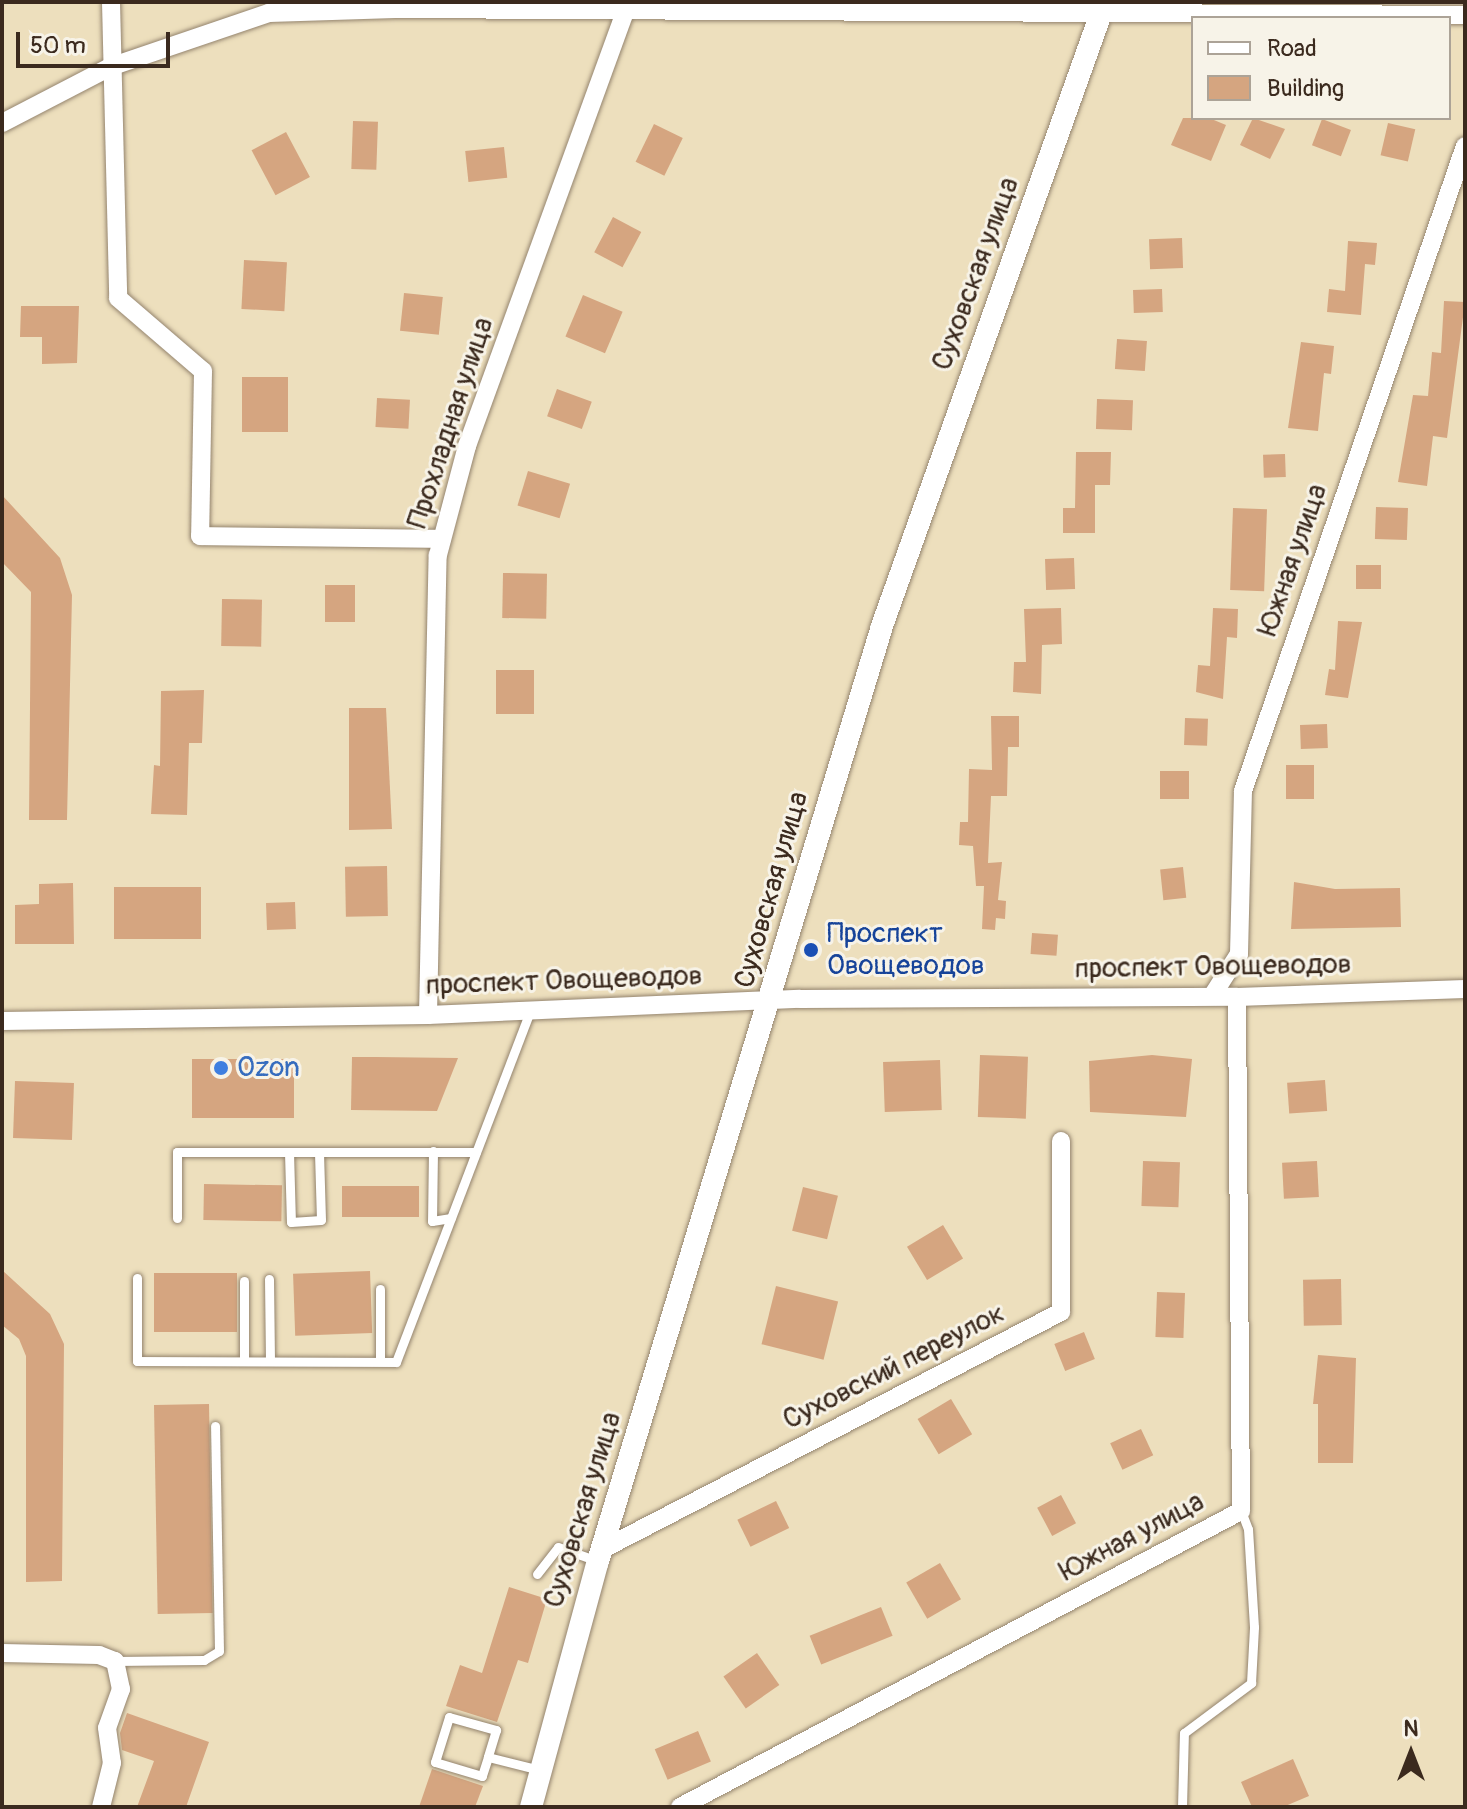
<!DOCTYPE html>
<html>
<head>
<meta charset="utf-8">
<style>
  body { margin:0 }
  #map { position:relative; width:1467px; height:1809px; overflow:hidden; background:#eddfbd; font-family:Pangolin,sans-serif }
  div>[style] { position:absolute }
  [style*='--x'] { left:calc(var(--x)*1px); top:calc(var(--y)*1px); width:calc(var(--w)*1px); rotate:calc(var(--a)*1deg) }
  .building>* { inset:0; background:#d5a580; transform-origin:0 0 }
  .roads { filter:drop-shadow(0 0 2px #94846e) drop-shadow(0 0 2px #94846e) }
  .service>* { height:9px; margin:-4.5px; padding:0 4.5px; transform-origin:4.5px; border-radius:4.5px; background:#fff }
  .minor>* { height:18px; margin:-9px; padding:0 9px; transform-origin:9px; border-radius:9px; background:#fff }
  .tertiary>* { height:22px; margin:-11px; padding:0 11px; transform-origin:11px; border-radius:11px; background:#fff }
  .dots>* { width:22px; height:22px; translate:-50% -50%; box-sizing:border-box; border:4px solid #f7f3e8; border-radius:50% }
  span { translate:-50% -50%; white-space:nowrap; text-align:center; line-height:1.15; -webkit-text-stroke:6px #f7f3e8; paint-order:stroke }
  .street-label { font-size:28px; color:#3b2a1e }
  .transit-label { font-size:28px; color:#164399 }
  .left { translate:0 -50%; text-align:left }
  .shop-label { font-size:28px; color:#366cbe }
  .frame { position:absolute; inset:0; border:4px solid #3b2a1e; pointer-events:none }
  .legend { position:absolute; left:1191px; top:16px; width:260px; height:104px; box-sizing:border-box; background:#f7f3e8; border:2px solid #aca397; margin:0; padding:10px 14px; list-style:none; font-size:24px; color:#3b2a1e }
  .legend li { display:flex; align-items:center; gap:16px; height:40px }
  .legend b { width:40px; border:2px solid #aca397 }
  .north { position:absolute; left:1371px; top:1713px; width:80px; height:80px; -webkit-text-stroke:6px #f7f3e8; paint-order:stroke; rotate:0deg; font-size:22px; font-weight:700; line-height:32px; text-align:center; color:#3b2a1e }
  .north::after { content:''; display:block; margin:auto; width:28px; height:36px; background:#3b2a1e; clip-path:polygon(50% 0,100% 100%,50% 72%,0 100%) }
  .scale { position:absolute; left:16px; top:32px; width:154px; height:36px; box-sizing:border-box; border:4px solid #3b2a1e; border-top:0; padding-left:10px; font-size:24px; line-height:28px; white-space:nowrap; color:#3b2a1e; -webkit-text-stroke:6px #f7f3e8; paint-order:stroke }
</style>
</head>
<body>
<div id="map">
  <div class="building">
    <i style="clip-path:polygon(1183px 118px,1209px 118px,1226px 125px,1211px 161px,1171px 145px)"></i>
    <i style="clip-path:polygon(1253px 118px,1285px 129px,1270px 159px,1240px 145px)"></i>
    <i style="left:1322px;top:119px;width:31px;height:28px;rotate:21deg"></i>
    <i style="left:353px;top:121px;width:25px;height:48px;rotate:2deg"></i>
    <i style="left:1388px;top:123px;width:28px;height:33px;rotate:13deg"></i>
    <i style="left:654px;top:124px;width:32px;height:42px;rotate:26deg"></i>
    <i style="left:286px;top:132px;width:51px;height:39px;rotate:62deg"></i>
    <i style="left:504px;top:147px;width:31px;height:39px;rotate:84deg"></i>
    <i style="left:613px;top:217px;width:32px;height:40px;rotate:28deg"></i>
    <i style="left:1182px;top:238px;width:30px;height:33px;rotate:88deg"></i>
    <i style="clip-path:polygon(1348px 241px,1377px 243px,1375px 265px,1365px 264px,1361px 315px,1327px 312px,1329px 289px,1345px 291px)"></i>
    <i style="left:244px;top:260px;width:43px;height:49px;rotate:3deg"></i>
    <i style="left:1162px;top:289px;width:23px;height:29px;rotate:88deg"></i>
    <i style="left:404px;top:293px;width:39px;height:38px;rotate:6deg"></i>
    <i style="left:583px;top:295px;width:43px;height:45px;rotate:23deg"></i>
    <i style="clip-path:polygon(1444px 301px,1465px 302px,1447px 438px,1433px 436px,1427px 486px,1398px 482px,1413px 395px,1428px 396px,1432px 352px,1441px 353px)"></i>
    <i style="clip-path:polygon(21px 306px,79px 306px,77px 363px,42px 364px,42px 337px,20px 337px)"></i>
    <i style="left:1117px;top:339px;width:30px;height:30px;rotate:4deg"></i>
    <i style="clip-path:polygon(1301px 342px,1334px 346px,1331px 374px,1324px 373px,1318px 431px,1288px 428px)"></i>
    <i style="left:242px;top:377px;width:46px;height:55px"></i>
    <i style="left:557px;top:389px;width:37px;height:29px;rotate:20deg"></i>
    <i style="left:377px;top:398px;width:33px;height:29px;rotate:3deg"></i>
    <i style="left:1097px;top:399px;width:36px;height:30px;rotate:2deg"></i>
    <i style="clip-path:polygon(1076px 452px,1111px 452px,1110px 485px,1095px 485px,1095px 533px,1063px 533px,1063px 508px,1075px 508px)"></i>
    <i style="left:1285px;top:454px;width:23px;height:22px;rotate:88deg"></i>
    <i style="left:528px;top:471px;width:44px;height:36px;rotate:17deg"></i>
    <i style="clip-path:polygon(2px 495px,60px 558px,72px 595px,67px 820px,29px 820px,31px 592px,2px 562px)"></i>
    <i style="left:1376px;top:507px;width:32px;height:32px;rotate:2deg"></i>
    <i style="left:1233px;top:508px;width:34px;height:82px;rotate:2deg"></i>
    <i style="left:1074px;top:558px;width:31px;height:29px;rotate:88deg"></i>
    <i style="left:1356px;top:565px;width:25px;height:24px"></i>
    <i style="left:503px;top:573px;width:44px;height:45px;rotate:1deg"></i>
    <i style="left:325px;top:585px;width:30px;height:37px"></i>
    <i style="left:222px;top:599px;width:40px;height:47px;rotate:1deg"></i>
    <i style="clip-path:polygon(1061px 608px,1062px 644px,1042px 645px,1041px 694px,1013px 692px,1014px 662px,1026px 662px,1024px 609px)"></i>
    <i style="clip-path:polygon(1213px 608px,1238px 609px,1237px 638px,1227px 637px,1223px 699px,1196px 692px,1198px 665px,1210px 666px)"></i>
    <i style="clip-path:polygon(1338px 621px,1362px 622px,1348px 698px,1325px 695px,1329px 669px,1335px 670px)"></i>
    <i style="left:496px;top:670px;width:38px;height:44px"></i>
    <i style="clip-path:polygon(204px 690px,202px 743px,189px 743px,187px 815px,151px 814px,154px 765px,160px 766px,161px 691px)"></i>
    <i style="clip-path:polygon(349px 708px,386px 708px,392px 829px,349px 830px)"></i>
    <i style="clip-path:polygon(991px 716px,1019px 716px,1019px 747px,1008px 747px,1007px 796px,991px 796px,988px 863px,1002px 862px,998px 900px,1006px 901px,1005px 919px,996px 918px,995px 930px,982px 929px,984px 886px,976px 886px,973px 846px,959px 845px,960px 822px,968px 822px,969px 769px,992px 770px)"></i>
    <i style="left:1185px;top:718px;width:23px;height:27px;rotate:2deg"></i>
    <i style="left:1327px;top:724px;width:24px;height:27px;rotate:88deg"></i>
    <i style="left:1286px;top:765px;width:28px;height:34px"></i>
    <i style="left:1160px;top:771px;width:29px;height:28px"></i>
    <i style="left:387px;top:866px;width:50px;height:42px;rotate:89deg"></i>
    <i style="left:1183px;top:867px;width:31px;height:23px;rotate:84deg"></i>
    <i style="clip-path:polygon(1294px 882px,1335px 889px,1400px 888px,1401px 927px,1291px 929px)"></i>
    <i style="clip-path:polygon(73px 883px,74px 944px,15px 944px,15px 905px,39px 904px,39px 884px)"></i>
    <i style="left:114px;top:887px;width:87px;height:52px"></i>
    <i style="left:295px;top:902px;width:27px;height:29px;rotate:88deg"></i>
    <i style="left:1032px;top:933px;width:26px;height:21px;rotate:4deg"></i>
    <i style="left:980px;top:1055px;width:48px;height:62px;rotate:2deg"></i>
    <i style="clip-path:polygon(1152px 1055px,1192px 1059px,1186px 1117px,1090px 1112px,1089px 1061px)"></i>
    <i style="clip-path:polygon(352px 1057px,376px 1057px,458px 1058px,437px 1111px,351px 1110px)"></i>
    <i style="left:192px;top:1059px;width:102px;height:59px"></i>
    <i style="left:940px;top:1060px;width:50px;height:57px;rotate:88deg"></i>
    <i style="left:1325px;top:1080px;width:31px;height:38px;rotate:86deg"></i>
    <i style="left:15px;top:1081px;width:59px;height:57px;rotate:2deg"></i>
    <i style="left:1143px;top:1161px;width:37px;height:45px;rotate:2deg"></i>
    <i style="left:1317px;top:1161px;width:36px;height:35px;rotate:87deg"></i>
    <i style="left:204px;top:1184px;width:78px;height:36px;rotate:1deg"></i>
    <i style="left:342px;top:1186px;width:77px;height:31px"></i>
    <i style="left:803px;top:1187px;width:36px;height:45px;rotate:14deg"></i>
    <i style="left:943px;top:1225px;width:39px;height:42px;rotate:59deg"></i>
    <i style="clip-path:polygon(2px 1270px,50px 1314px,64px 1344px,62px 1581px,26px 1582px,26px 1356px,19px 1339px,2px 1325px)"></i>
    <i style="left:370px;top:1271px;width:62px;height:77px;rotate:88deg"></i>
    <i style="left:154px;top:1273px;width:83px;height:59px"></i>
    <i style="left:1341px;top:1279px;width:46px;height:38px;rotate:89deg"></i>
    <i style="left:776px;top:1286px;width:64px;height:60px;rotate:14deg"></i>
    <i style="left:1157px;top:1292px;width:28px;height:45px;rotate:2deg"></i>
    <i style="left:1084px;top:1332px;width:29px;height:32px;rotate:68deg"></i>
    <i style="clip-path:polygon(1318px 1355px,1356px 1358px,1353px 1463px,1318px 1463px,1318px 1404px,1313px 1404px)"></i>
    <i style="left:951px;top:1399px;width:41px;height:39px;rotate:59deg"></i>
    <i style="left:209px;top:1404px;width:209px;height:55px;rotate:89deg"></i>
    <i style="left:1141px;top:1429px;width:29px;height:34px;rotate:65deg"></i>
    <i style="left:1061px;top:1495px;width:32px;height:27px;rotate:62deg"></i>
    <i style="left:776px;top:1501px;width:30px;height:43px;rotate:64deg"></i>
    <i style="left:940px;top:1563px;width:42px;height:39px;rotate:60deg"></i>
    <i style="clip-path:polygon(509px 1587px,547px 1599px,528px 1663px,518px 1660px,497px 1722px,446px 1706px,460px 1665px,482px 1673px)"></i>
    <i style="left:881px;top:1607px;width:31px;height:77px;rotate:68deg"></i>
    <i style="left:757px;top:1653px;width:39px;height:41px;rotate:55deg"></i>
    <i style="clip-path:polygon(127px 1713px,209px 1742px,186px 1807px,137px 1807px,154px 1761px,122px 1750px,120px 1733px)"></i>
    <i style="left:698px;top:1731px;width:33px;height:47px;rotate:67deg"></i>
    <i style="clip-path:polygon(1293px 1759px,1309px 1796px,1283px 1807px,1252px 1807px,1241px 1782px)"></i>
    <i style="clip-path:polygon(432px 1769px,483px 1786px,475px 1807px,419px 1807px)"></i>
  </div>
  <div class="roads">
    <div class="service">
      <i style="--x:433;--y:1151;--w:70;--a:90.8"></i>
      <i style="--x:432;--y:1221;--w:19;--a:-9"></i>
      <i style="--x:289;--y:1152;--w:70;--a:88.4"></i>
      <i style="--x:291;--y:1222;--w:30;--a:-4"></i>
      <i style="--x:321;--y:1220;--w:68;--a:-91.7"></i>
      <i style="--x:177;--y:1218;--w:66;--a:-90"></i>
      <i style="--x:177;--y:1152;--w:299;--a:0"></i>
      <i style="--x:137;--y:1278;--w:83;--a:90"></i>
      <i style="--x:137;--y:1361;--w:259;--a:0.2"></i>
      <i style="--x:396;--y:1362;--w:376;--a:-69.1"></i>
      <i style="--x:269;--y:1279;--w:82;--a:89.3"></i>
      <i style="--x:244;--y:1281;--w:80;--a:90"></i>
      <i style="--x:380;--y:1289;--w:71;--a:90"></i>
      <i style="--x:537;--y:1574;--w:34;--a:-52"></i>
      <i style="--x:558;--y:1547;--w:42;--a:19.3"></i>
      <i style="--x:115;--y:1661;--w:89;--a:-0.6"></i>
      <i style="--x:204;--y:1660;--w:17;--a:-31"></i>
      <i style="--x:219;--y:1651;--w:225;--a:-91"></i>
      <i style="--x:488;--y:1757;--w:20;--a:108"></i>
      <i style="--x:482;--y:1776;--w:49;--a:-163.4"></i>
      <i style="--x:435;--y:1762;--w:47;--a:-72.7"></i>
      <i style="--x:449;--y:1717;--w:49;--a:15.5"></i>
      <i style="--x:496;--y:1730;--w:28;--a:107"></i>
      <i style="--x:488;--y:1757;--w:54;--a:14"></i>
      <i style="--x:1182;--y:1807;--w:74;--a:-88.5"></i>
      <i style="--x:1184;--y:1733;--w:84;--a:-36.7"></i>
      <i style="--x:1251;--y:1683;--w:56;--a:-86.9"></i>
      <i style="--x:1254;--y:1627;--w:98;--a:-93.5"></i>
      <i style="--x:1248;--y:1529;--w:19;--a:-111"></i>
    </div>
    <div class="minor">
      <i style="--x:111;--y:2;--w:296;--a:88.6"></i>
      <i style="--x:118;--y:298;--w:112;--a:40.7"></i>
      <i style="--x:203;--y:371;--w:165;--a:91"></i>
      <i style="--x:200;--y:536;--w:242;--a:0.7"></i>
      <i style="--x:2;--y:123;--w:122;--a:-27.4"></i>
      <i style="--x:110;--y:67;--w:168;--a:-18.8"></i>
      <i style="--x:269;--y:13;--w:126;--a:-1.8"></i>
      <i style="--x:395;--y:9;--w:1070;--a:0.32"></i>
      <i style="--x:1212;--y:996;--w:50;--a:-57.3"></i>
      <i style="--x:1239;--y:954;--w:163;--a:-88.6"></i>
      <i style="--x:1243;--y:791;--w:682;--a:-71.01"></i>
      <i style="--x:428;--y:1015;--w:460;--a:-88.8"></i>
      <i style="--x:438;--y:555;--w:113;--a:-75.1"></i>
      <i style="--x:467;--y:446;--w:463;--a:-70"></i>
      <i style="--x:2;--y:1021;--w:426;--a:-0.8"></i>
      <i style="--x:428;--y:1015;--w:372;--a:-2.5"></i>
      <i style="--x:800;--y:999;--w:437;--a:-0.3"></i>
      <i style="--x:1237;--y:997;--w:228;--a:-2"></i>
      <i style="--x:601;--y:1550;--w:518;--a:-27.36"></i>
      <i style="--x:1061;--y:1312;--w:171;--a:-90"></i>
      <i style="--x:2;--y:1653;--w:97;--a:1.2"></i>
      <i style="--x:99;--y:1655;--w:17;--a:21"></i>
      <i style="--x:115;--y:1661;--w:29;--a:78"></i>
      <i style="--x:121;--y:1689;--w:41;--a:109.7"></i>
      <i style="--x:107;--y:1728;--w:35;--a:82"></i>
      <i style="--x:112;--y:1763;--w:45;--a:104"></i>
      <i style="--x:680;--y:1807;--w:634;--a:-27.82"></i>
      <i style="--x:1241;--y:1511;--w:514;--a:-90.45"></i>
    </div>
    <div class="tertiary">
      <i style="--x:531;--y:1807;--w:255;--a:-74.8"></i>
      <i style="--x:598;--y:1561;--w:977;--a:-73.1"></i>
      <i style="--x:882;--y:626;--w:663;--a:-70.33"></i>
    </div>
  </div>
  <div class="dots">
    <i style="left:811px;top:950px;background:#1a4fb4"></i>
    <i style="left:221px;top:1068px;background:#3f7fe0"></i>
  </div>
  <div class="street-label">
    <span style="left:976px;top:274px;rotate:-70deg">Суховская улица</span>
    <span style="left:451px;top:423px;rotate:-72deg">Прохладная улица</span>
    <span style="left:1293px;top:560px;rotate:-71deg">Южная улица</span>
    <span style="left:772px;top:890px;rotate:-74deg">Суховская улица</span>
    <span style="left:1213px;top:967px;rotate:-1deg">проспект Овощеводов</span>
    <span style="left:564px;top:981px;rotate:-2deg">проспект Овощеводов</span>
    <span style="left:894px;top:1367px;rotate:-27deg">Суховский переулок</span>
    <span style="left:583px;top:1510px;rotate:-73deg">Суховская улица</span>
    <span style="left:1132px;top:1537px;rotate:-28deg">Южная улица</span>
  </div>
  <div class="transit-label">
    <span class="left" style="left:827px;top:950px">Проспект<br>Овощеводов</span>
  </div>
  <div class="shop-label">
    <span class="left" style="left:237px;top:1068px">Ozon</span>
  </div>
  <div class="frame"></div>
  <ul class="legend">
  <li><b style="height:10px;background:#fff"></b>Road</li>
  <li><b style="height:22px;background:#d5a580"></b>Building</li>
  </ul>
  <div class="north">N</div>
  <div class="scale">50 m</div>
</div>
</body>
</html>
